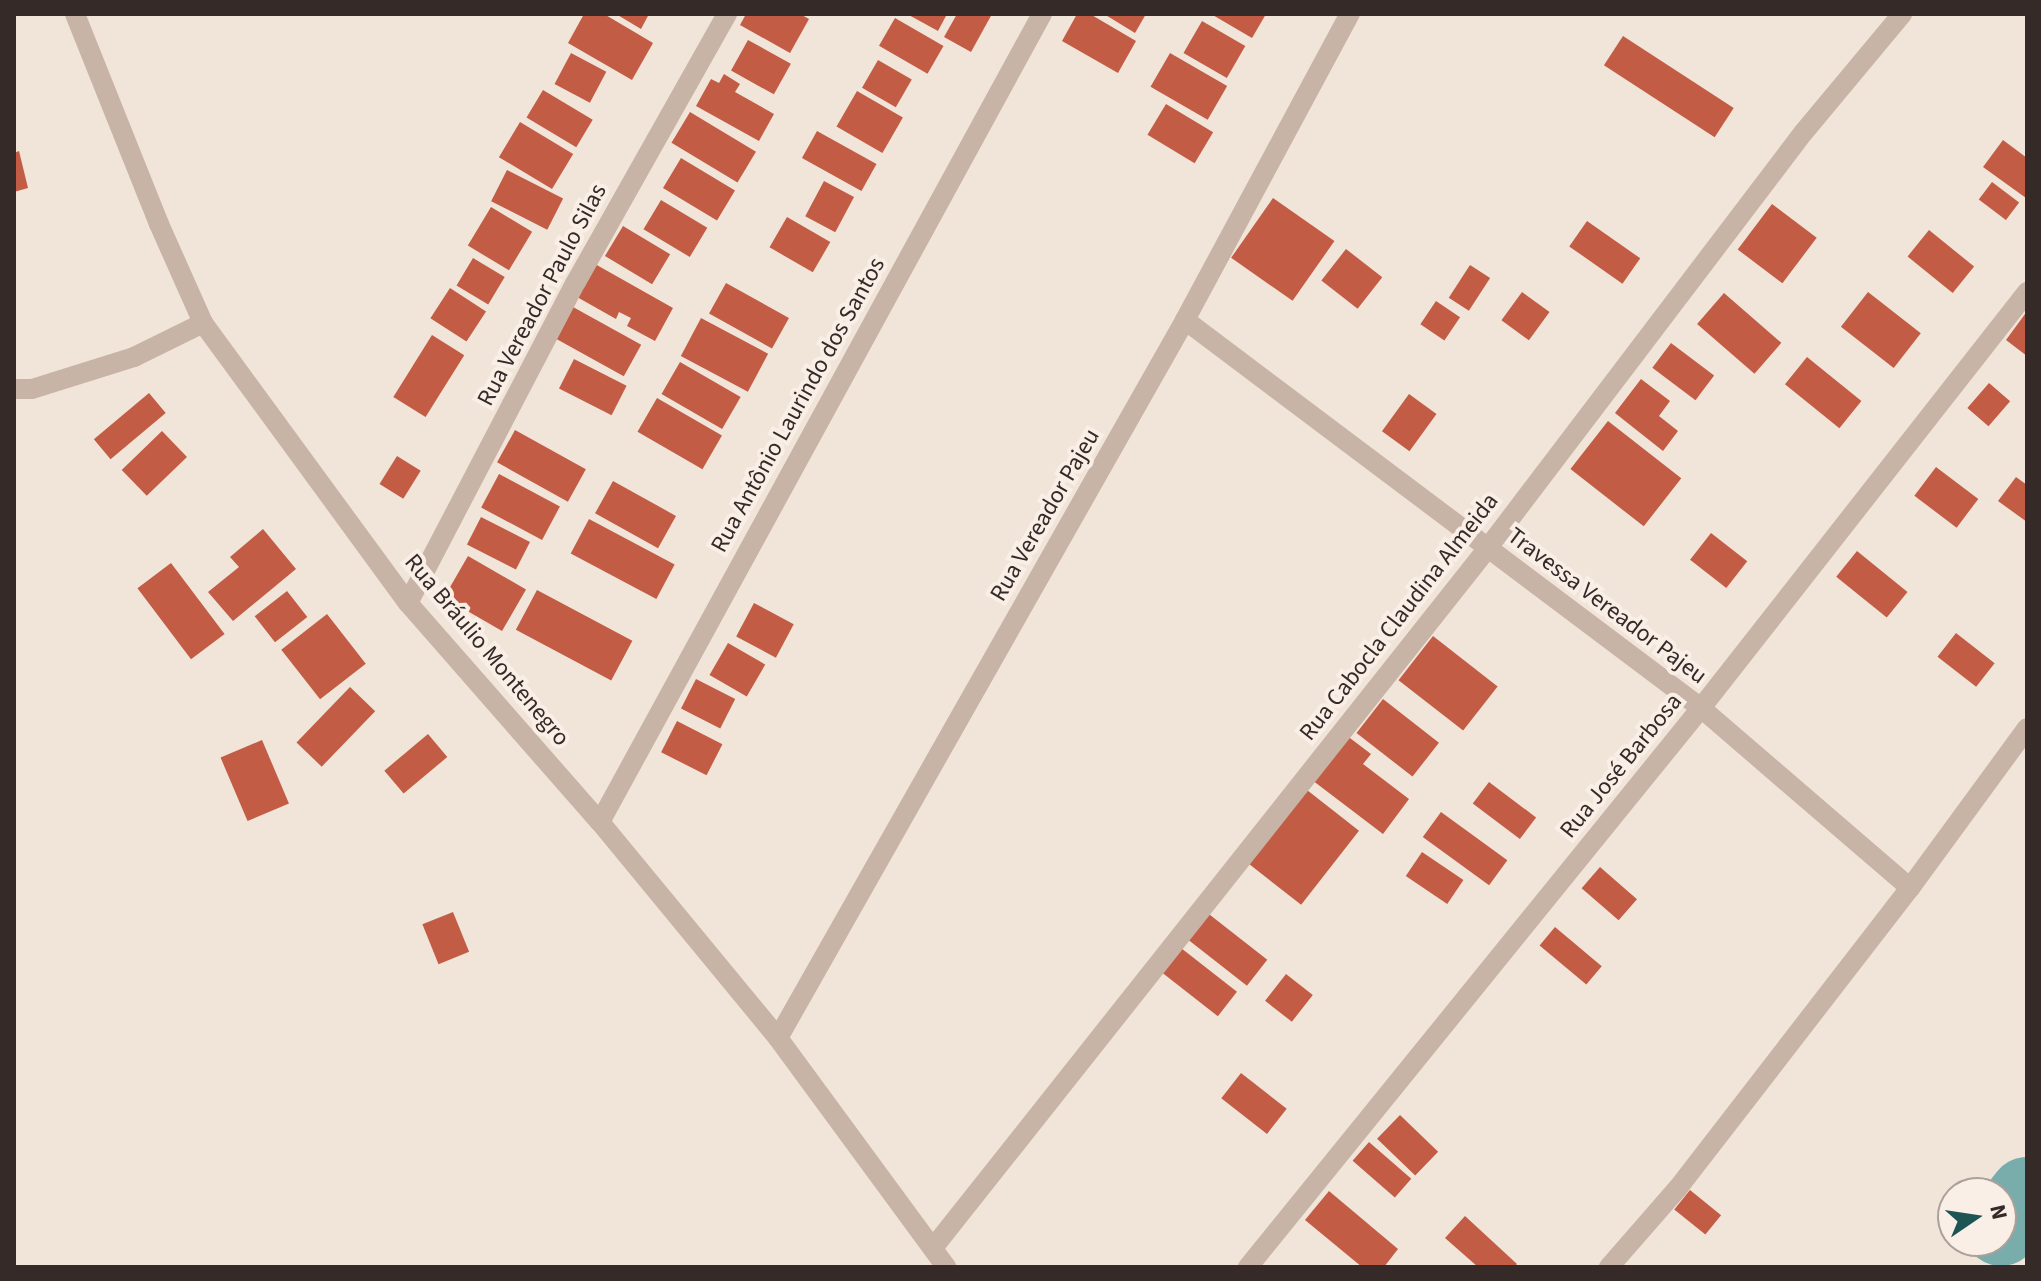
<!DOCTYPE html>
<html>
<head>
<meta charset="utf-8">
<style>
  body { margin:0 }
  #map { position:relative; width:2041px; height:1281px; overflow:hidden; background:#f1e4d9; font-family:"Source Sans 3",sans-serif }
  div>[style] { position:absolute }
  [style*='--x'] { left:calc(var(--x)*1px); top:calc(var(--y)*1px); width:calc(var(--w)*1px); rotate:calc(var(--a)*1deg) }
  .river>* { height:76px; margin:-38px; padding:0 38px; transform-origin:38px; border-radius:38px; background:#79adac }
  .building>* { inset:0; background:#c35c45; transform-origin:0 0 }
  .minor>* { height:20px; margin:-10px; padding:0 10px; transform-origin:10px; border-radius:10px; background:#c8b4a6 }
  span { translate:-50% -50%; white-space:nowrap; text-align:center; line-height:1.15; -webkit-text-stroke:8px #f9efe6; paint-order:stroke }
  .street-label { font-size:24px; color:#352a27 }
  .frame { position:absolute; inset:0; border:16px solid #352a27; pointer-events:none }
  .north { position:absolute; left:1937px; top:1177px; width:80px; height:80px; box-sizing:border-box; background:#f9efe6; border:2px solid #aba09a; border-radius:50%; rotate:77deg; font-size:22px; font-weight:700; line-height:32px; text-align:center; color:#352a27 }
  .north::after { content:''; display:block; margin:auto; width:28px; height:36px; background:#1d5555; clip-path:polygon(50% 0,100% 100%,50% 72%,0 100%) }
</style>
</head>
<body>
<div id="map">
  <div class="river">
    <i style="--x:2001;--y:1228;--w:42;--a:-51.8"></i>
  </div>
  <div class="building">
    <i style="clip-path:polygon(584px 14px,604px 14px,653px 43px,632px 80px,568px 43px)"></i>
    <i style="clip-path:polygon(616px 14px,649px 14px,641px 29px)"></i>
    <i style="clip-path:polygon(746px 14px,800px 14px,809px 19px,790px 53px,740px 25px)"></i>
    <i style="clip-path:polygon(907px 14px,947px 14px,938px 31px)"></i>
    <i style="clip-path:polygon(957px 14px,992px 14px,971px 52px,944px 37px)"></i>
    <i style="clip-path:polygon(1077px 14px,1090px 14px,1136px 41px,1118px 73px,1062px 41px)"></i>
    <i style="clip-path:polygon(1104px 14px,1146px 14px,1135px 33px)"></i>
    <i style="clip-path:polygon(1211px 14px,1266px 14px,1252px 38px)"></i>
    <i style="left:895px;top:18px;width:56px;height:32px;rotate:30deg"></i>
    <i style="left:1202px;top:21px;width:50px;height:37px;rotate:30deg"></i>
    <i style="left:1623px;top:36px;width:132px;height:35px;rotate:33deg"></i>
    <i style="left:748px;top:40px;width:49px;height:35px;rotate:29deg"></i>
    <i style="left:571px;top:53px;width:40px;height:35px;rotate:28deg"></i>
    <i style="left:1170px;top:53px;width:66px;height:39px;rotate:30deg"></i>
    <i style="left:878px;top:60px;width:39px;height:32px;rotate:30deg"></i>
    <i style="clip-path:polygon(724px 74px,740px 84px,735px 92px,774px 114px,759px 141px,696px 106px,711px 79px,719px 83px)"></i>
    <i style="left:543px;top:90px;width:58px;height:32px;rotate:31deg"></i>
    <i style="left:857px;top:91px;width:53px;height:41px;rotate:30deg"></i>
    <i style="left:1166px;top:104px;width:55px;height:36px;rotate:31deg"></i>
    <i style="left:690px;top:112px;width:77px;height:36px;rotate:31deg"></i>
    <i style="left:520px;top:122px;width:62px;height:41px;rotate:31deg"></i>
    <i style="left:817px;top:131px;width:68px;height:31px;rotate:29deg"></i>
    <i style="clip-path:polygon(2003px 140px,2027px 158px,2026px 198px,1983px 167px)"></i>
    <i style="clip-path:polygon(19px 151px,28px 188px,14px 192px,14px 153px)"></i>
    <i style="left:681px;top:158px;width:63px;height:35px;rotate:31deg"></i>
    <i style="left:507px;top:170px;width:63px;height:35px;rotate:27deg"></i>
    <i style="left:824px;top:181px;width:34px;height:40px;rotate:28deg"></i>
    <i style="left:1992px;top:182px;width:34px;height:22px;rotate:37deg"></i>
    <i style="left:1273px;top:198px;width:75px;height:73px;rotate:35deg"></i>
    <i style="left:661px;top:200px;width:54px;height:34px;rotate:31deg"></i>
    <i style="left:1772px;top:204px;width:56px;height:57px;rotate:37deg"></i>
    <i style="left:491px;top:207px;width:48px;height:45px;rotate:31deg"></i>
    <i style="left:787px;top:217px;width:50px;height:35px;rotate:30deg"></i>
    <i style="left:1587px;top:221px;width:65px;height:31px;rotate:35deg"></i>
    <i style="left:623px;top:226px;width:55px;height:35px;rotate:31deg"></i>
    <i style="left:1929px;top:230px;width:58px;height:34px;rotate:39deg"></i>
    <i style="left:1346px;top:249px;width:46px;height:40px;rotate:38deg"></i>
    <i style="left:473px;top:258px;width:37px;height:32px;rotate:31deg"></i>
    <i style="clip-path:polygon(595px 264px,673px 308px,655px 341px,627px 326px,631px 318px,619px 312px,616px 319px,577px 297px)"></i>
    <i style="left:1470px;top:265px;width:24px;height:39px;rotate:33deg"></i>
    <i style="left:726px;top:283px;width:72px;height:35px;rotate:29deg"></i>
    <i style="left:450px;top:288px;width:43px;height:36px;rotate:33deg"></i>
    <i style="left:1522px;top:292px;width:34px;height:35px;rotate:36deg"></i>
    <i style="left:1868px;top:292px;width:67px;height:44px;rotate:38deg"></i>
    <i style="left:1724px;top:293px;width:76px;height:41px;rotate:41deg"></i>
    <i style="left:1436px;top:301px;width:29px;height:28px;rotate:34deg"></i>
    <i style="left:573px;top:307px;width:78px;height:36px;rotate:29deg"></i>
    <i style="clip-path:polygon(2025px 314px,2027px 315px,2027px 356px,2006px 340px)"></i>
    <i style="left:701px;top:318px;width:76px;height:43px;rotate:28deg"></i>
    <i style="left:432px;top:335px;width:38px;height:73px;rotate:32deg"></i>
    <i style="left:1671px;top:343px;width:54px;height:31px;rotate:37deg"></i>
    <i style="left:1807px;top:357px;width:70px;height:35px;rotate:39deg"></i>
    <i style="left:574px;top:359px;width:59px;height:33px;rotate:27deg"></i>
    <i style="left:680px;top:362px;width:70px;height:37px;rotate:30deg"></i>
    <i style="clip-path:polygon(1641px 379px,1670px 401px,1659px 416px,1678px 431px,1663px 451px,1615px 413px)"></i>
    <i style="left:1989px;top:383px;width:28px;height:33px;rotate:41deg"></i>
    <i style="left:149px;top:393px;width:26px;height:72px;rotate:50deg"></i>
    <i style="left:1409px;top:394px;width:34px;height:46px;rotate:36deg"></i>
    <i style="left:657px;top:398px;width:75px;height:39px;rotate:30deg"></i>
    <i style="left:1608px;top:421px;width:93px;height:61px;rotate:38deg"></i>
    <i style="left:515px;top:430px;width:81px;height:37px;rotate:29deg"></i>
    <i style="left:162px;top:431px;width:36px;height:56px;rotate:46deg"></i>
    <i style="left:397px;top:456px;width:28px;height:33px;rotate:32deg"></i>
    <i style="left:1936px;top:467px;width:53px;height:36px;rotate:37deg"></i>
    <i style="left:499px;top:474px;width:69px;height:38px;rotate:28deg"></i>
    <i style="clip-path:polygon(2016px 477px,2027px 485px,2027px 522px,1998px 501px)"></i>
    <i style="left:613px;top:481px;width:72px;height:37px;rotate:29deg"></i>
    <i style="left:481px;top:517px;width:55px;height:31px;rotate:27deg"></i>
    <i style="left:589px;top:519px;width:97px;height:39px;rotate:28deg"></i>
    <i style="clip-path:polygon(263px 529px,296px 569px,233px 621px,208px 592px,239px 567px,230px 557px)"></i>
    <i style="left:1711px;top:533px;width:46px;height:34px;rotate:38deg"></i>
    <i style="left:1857px;top:551px;width:65px;height:33px;rotate:39deg"></i>
    <i style="left:468px;top:556px;width:67px;height:48px;rotate:30deg"></i>
    <i style="left:171px;top:563px;width:89px;height:42px;rotate:53deg"></i>
    <i style="left:537px;top:590px;width:108px;height:45px;rotate:28deg"></i>
    <i style="left:287px;top:591px;width:33px;height:41px;rotate:52deg"></i>
    <i style="left:754px;top:603px;width:45px;height:38px;rotate:28deg"></i>
    <i style="left:327px;top:614px;width:63px;height:58px;rotate:52deg"></i>
    <i style="left:1956px;top:633px;width:49px;height:30px;rotate:38deg"></i>
    <i style="left:1433px;top:636px;width:82px;height:56px;rotate:38deg"></i>
    <i style="left:728px;top:643px;width:43px;height:37px;rotate:30deg"></i>
    <i style="left:696px;top:679px;width:44px;height:33px;rotate:27deg"></i>
    <i style="left:350px;top:687px;width:35px;height:77px;rotate:44deg"></i>
    <i style="left:1383px;top:699px;width:71px;height:43px;rotate:38deg"></i>
    <i style="left:677px;top:721px;width:51px;height:35px;rotate:27deg"></i>
    <i style="left:428px;top:734px;width:30px;height:57px;rotate:50deg"></i>
    <i style="clip-path:polygon(1346px 735px,1371px 754px,1363px 764px,1409px 799px,1383px 834px,1312px 780px)"></i>
    <i style="left:262px;top:740px;width:69px;height:45px;rotate:67deg"></i>
    <i style="left:1489px;top:782px;width:59px;height:27px;rotate:37deg"></i>
    <i style="left:1307px;top:790px;width:66px;height:94px;rotate:38deg"></i>
    <i style="left:1441px;top:812px;width:82px;height:31px;rotate:36deg"></i>
    <i style="left:1422px;top:852px;width:50px;height:29px;rotate:34deg"></i>
    <i style="left:1600px;top:867px;width:49px;height:28px;rotate:41deg"></i>
    <i style="left:1205px;top:911px;width:79px;height:33px;rotate:38deg"></i>
    <i style="left:453px;top:912px;width:43px;height:33px;rotate:68deg"></i>
    <i style="left:1555px;top:927px;width:61px;height:24px;rotate:40deg"></i>
    <i style="left:1181px;top:948px;width:71px;height:31px;rotate:38deg"></i>
    <i style="left:1286px;top:974px;width:34px;height:34px;rotate:38deg"></i>
    <i style="left:1241px;top:1073px;width:58px;height:32px;rotate:38deg"></i>
    <i style="left:1400px;top:1115px;width:53px;height:33px;rotate:44deg"></i>
    <i style="left:1369px;top:1142px;width:56px;height:25px;rotate:41deg"></i>
    <i style="left:1690px;top:1190px;width:40px;height:25px;rotate:39deg"></i>
    <i style="clip-path:polygon(1329px 1191px,1398px 1249px,1384px 1267px,1362px 1267px,1305px 1220px)"></i>
    <i style="clip-path:polygon(1465px 1216px,1517px 1264px,1514px 1267px,1478px 1267px,1445px 1238px)"></i>
  </div>
  <div class="minor">
    <i style="--x:75;--y:14;--w:226;--a:68.2"></i>
    <i style="--x:159;--y:224;--w:108;--a:66"></i>
    <i style="--x:203;--y:323;--w:347;--a:53.8"></i>
    <i style="--x:408;--y:603;--w:291;--a:48.8"></i>
    <i style="--x:600;--y:822;--w:280;--a:50.5"></i>
    <i style="--x:778;--y:1038;--w:284;--a:53.7"></i>
    <i style="--x:1185;--y:320;--w:646;--a:36.94"></i>
    <i style="--x:1701;--y:708;--w:276;--a:40.7"></i>
    <i style="--x:14;--y:389;--w:18;--a:0"></i>
    <i style="--x:32;--y:389;--w:107;--a:-17.4"></i>
    <i style="--x:134;--y:357;--w:77;--a:-26.2"></i>
    <i style="--x:408;--y:603;--w:362;--a:-62.4"></i>
    <i style="--x:576;--y:282;--w:308;--a:-60.6"></i>
    <i style="--x:600;--y:822;--w:921;--a:-61.32"></i>
    <i style="--x:778;--y:1038;--w:825;--a:-60.45"></i>
    <i style="--x:1185;--y:320;--w:348;--a:-61.7"></i>
    <i style="--x:933;--y:1248;--w:892;--a:-51.6"></i>
    <i style="--x:1487;--y:549;--w:522;--a:-52.78"></i>
    <i style="--x:1803;--y:133;--w:155;--a:-50.2"></i>
    <i style="--x:1248;--y:1267;--w:720;--a:-50.98"></i>
    <i style="--x:1701;--y:708;--w:529;--a:-51.92"></i>
    <i style="--x:1609;--y:1267;--w:105;--a:-48.9"></i>
    <i style="--x:1678;--y:1188;--w:379;--a:-52.3"></i>
    <i style="--x:1910;--y:888;--w:198;--a:-53.8"></i>
  </div>
  <div class="street-label">
    <span style="left:542px;top:295px;rotate:-62deg">Rua Vereador Paulo Silas</span>
    <span style="left:798px;top:405px;rotate:-61deg">Rua Antônio Laurindo dos Santos</span>
    <span style="left:1045px;top:515px;rotate:-60deg">Rua Vereador Pajeu</span>
    <span style="left:1607px;top:606px;rotate:37deg">Travessa Vereador Pajeu</span>
    <span style="left:1399px;top:617px;rotate:-52deg">Rua Cabocla Claudina Almeida</span>
    <span style="left:487px;top:650px;rotate:50deg">Rua Bráulio Montenegro</span>
    <span style="left:1621px;top:766px;rotate:-51deg">Rua José Barbosa</span>
  </div>
  <div class="frame"></div>
  <div class="north">N</div>
</div>
</body>
</html>
